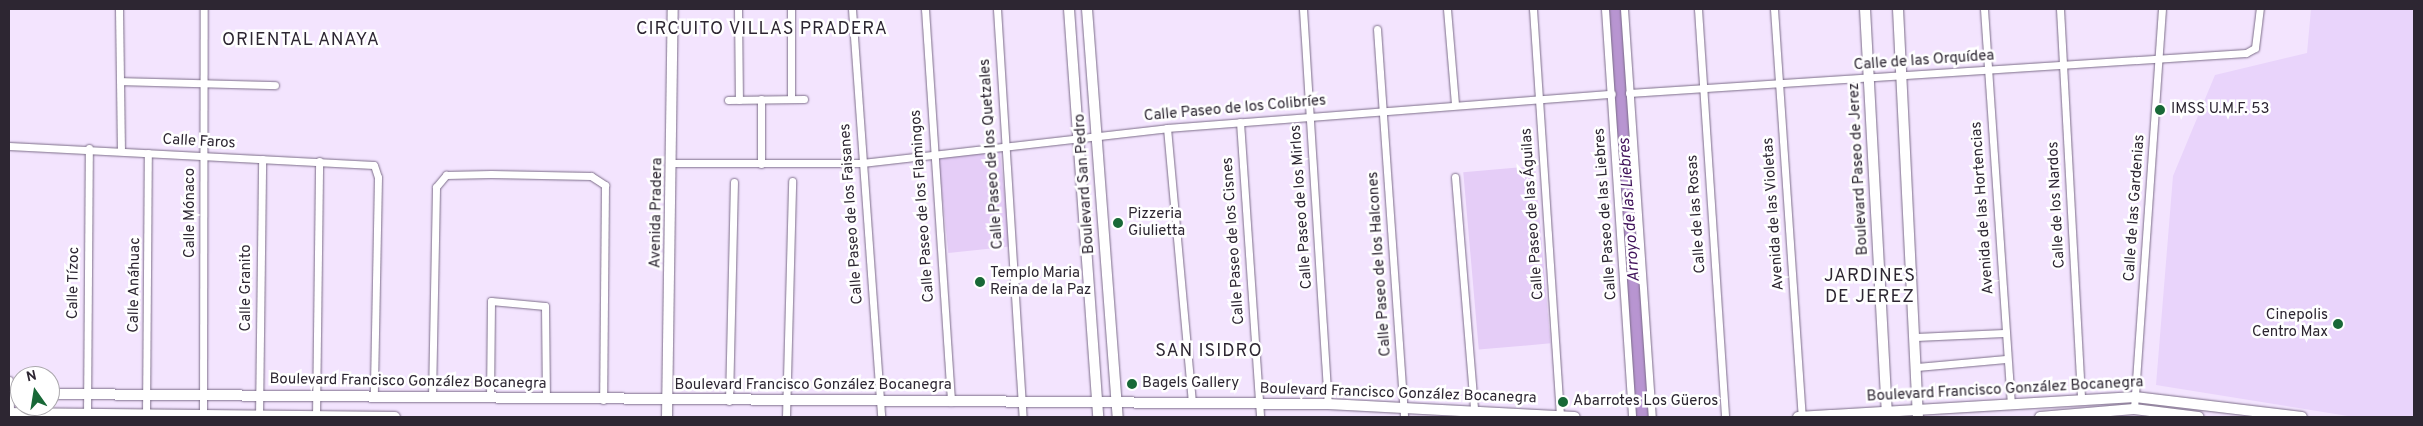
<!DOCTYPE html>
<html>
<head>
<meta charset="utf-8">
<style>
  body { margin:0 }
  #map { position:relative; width:2423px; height:426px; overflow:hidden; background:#f3e4fe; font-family:Overpass,sans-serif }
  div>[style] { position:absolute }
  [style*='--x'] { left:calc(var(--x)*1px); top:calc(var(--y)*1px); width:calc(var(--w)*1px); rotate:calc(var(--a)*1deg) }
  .built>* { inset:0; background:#e9d4fb }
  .green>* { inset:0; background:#e5cdf7; transform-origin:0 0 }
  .river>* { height:16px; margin:-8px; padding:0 8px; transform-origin:8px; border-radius:8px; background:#b895d1 }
  .roads { filter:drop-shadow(0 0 1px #7c6d89) drop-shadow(0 0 1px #7c6d89) }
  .street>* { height:7px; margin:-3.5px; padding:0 3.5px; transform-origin:3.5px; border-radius:3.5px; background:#fff }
  .secondary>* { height:10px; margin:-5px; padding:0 5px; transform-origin:5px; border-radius:5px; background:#fff }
  .dots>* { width:14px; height:14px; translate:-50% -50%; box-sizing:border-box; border:2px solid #fff; border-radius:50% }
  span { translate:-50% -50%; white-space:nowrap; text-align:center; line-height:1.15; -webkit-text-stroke:5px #fff; paint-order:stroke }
  .street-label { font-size:15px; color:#2d2632 }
  .poi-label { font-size:15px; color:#2d2632 }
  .left { translate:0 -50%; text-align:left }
  .right { translate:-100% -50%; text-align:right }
  .water-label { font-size:16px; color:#41135b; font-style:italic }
  .quarter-label { font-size:18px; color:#2d2632; letter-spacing:1px }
  .frame { position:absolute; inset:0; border:10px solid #2d2632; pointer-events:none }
  .north { position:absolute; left:10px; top:366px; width:50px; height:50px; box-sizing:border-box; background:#fff; border:1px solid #aba8ad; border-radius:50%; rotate:347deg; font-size:14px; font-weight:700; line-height:20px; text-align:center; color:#2d2632 }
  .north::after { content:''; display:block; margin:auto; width:18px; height:22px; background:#186837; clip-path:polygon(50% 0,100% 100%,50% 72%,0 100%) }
</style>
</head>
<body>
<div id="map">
  <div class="built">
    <i style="clip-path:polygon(2311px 9px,2414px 9px,2414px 417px,2354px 417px,2156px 385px,2173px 176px,2215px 75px,2307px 53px)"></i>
  </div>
  <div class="green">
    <i style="left:1000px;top:151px;width:96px;height:62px;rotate:84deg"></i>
    <i style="left:1535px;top:166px;width:178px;height:72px;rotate:85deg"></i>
  </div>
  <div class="river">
    <i style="--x:1617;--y:9;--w:404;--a:86.5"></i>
  </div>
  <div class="roads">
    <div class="street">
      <i style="--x:119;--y:9;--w:141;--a:89.2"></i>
      <i style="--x:738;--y:9;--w:91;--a:89.4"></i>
      <i style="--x:852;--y:9;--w:409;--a:85.9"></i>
      <i style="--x:925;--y:9;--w:394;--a:86.2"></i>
      <i style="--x:997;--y:9;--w:409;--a:86.4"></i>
      <i style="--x:1303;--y:9;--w:396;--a:86.4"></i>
      <i style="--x:1447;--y:9;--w:96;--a:85.2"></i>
      <i style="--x:1533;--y:9;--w:409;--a:86.2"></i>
      <i style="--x:1605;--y:9;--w:409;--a:86.2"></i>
      <i style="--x:1624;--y:9;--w:409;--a:86.1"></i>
      <i style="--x:1698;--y:9;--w:409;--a:86.2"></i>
      <i style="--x:1774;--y:9;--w:409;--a:86.1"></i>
      <i style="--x:1984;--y:9;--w:397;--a:86.1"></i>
      <i style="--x:2060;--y:9;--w:391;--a:86.9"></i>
      <i style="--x:1377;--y:29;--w:389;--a:86"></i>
      <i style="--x:120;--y:81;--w:155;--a:1.5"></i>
      <i style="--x:1629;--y:93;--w:618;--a:-3.71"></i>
      <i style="--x:2246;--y:53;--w:10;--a:-29"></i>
      <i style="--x:2255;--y:48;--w:39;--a:-83"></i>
      <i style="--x:791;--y:99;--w:90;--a:-90"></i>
      <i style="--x:728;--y:100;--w:76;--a:-0.8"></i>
      <i style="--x:1240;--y:122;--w:296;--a:86.1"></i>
      <i style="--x:1167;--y:128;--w:275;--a:84.8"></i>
      <i style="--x:9;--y:146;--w:365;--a:3"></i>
      <i style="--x:374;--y:165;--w:13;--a:72"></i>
      <i style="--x:378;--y:177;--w:218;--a:91.1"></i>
      <i style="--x:673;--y:163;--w:189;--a:0"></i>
      <i style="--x:862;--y:163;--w:307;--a:-6.5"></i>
      <i style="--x:1167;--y:128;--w:446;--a:-4.4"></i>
      <i style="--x:761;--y:164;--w:65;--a:-90"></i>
      <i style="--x:1455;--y:177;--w:234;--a:85.3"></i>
      <i style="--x:1916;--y:337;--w:88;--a:-2.6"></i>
      <i style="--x:1917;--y:367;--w:89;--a:-5.1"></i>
      <i style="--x:9;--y:380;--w:37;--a:88"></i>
      <i style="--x:432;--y:397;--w:210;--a:-88.9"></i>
      <i style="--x:436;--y:187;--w:16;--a:-50"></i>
      <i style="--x:446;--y:175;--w:45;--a:-1.3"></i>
      <i style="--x:491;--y:174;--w:100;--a:1.1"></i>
      <i style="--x:591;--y:176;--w:17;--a:33"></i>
      <i style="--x:605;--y:185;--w:215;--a:90.5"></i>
      <i style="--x:490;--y:398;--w:97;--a:-89.4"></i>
      <i style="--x:491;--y:301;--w:54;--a:5.3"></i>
      <i style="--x:545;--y:306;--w:93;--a:89.4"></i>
      <i style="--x:729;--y:401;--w:219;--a:-88.7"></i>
      <i style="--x:2134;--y:409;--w:401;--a:-86"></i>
      <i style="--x:87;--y:417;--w:269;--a:-89.6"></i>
      <i style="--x:146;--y:417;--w:264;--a:-89.6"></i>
      <i style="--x:203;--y:417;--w:408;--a:-89.9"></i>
      <i style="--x:259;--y:417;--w:258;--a:-89.3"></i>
      <i style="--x:316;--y:417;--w:256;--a:-89.3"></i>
      <i style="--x:786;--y:417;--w:236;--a:-88.5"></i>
    </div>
    <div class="secondary">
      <i style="--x:1069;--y:9;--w:409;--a:85.9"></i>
      <i style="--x:1087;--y:9;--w:409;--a:85.7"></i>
      <i style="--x:1865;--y:9;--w:409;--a:86.9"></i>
      <i style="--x:1898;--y:9;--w:408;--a:87.2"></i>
      <i style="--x:9;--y:393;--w:11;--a:0"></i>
      <i style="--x:50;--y:394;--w:1278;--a:0.45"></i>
      <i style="--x:1328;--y:404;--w:247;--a:3"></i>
      <i style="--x:9;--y:413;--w:386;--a:0.6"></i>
      <i style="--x:667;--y:417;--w:408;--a:-89.2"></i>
      <i style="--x:1798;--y:417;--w:338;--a:-3.4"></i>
      <i style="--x:2135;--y:397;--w:168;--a:6.8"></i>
      <i style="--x:2040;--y:417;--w:94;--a:-4.9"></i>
      <i style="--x:2134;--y:409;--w:65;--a:7"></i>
    </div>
  </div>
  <div class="dots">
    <i style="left:2160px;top:110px;background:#186837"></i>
    <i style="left:1118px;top:223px;background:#186837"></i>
    <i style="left:980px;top:282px;background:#186837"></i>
    <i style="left:2338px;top:324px;background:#186837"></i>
    <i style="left:1132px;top:384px;background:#186837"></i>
    <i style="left:1563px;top:402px;background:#186837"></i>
  </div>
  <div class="street-label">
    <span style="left:1924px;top:61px;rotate:-4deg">Calle de las Orquídea</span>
    <span style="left:1235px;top:109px;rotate:-5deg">Calle Paseo de los Colibríes</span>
    <span style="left:199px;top:142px;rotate:3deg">Calle Faros</span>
    <span style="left:992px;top:154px;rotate:-94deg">Calle Paseo de los Quetzales</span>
    <span style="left:1859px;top:169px;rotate:-93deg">Boulevard Paseo de Jerez</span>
    <span style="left:1085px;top:184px;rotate:-94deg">Boulevard San Pedro</span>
    <span style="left:2057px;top:205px;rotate:-93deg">Calle de los Nardos</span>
    <span style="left:923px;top:206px;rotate:-94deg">Calle Paseo de los Flamingos</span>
    <span style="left:1302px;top:207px;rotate:-94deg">Calle Paseo de los Mirlos</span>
    <span style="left:1983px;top:208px;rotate:-94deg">Avenida de las Hortencias</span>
    <span style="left:2135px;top:208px;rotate:-86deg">Calle de las Gardenias</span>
    <span style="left:191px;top:213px;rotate:-90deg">Calle Mónaco</span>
    <span style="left:657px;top:213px;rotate:-89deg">Avenida Pradera</span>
    <span style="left:852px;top:214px;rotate:-94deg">Calle Paseo de los Faisanes</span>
    <span style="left:1533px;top:214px;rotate:-94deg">Calle Paseo de las Águilas</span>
    <span style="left:1606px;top:214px;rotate:-94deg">Calle Paseo de las Liebres</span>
    <span style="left:1697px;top:214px;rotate:-94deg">Calle de las Rosas</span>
    <span style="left:1774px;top:214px;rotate:-94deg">Avenida de las Violetas</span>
    <span style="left:1234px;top:241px;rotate:-94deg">Calle Paseo de los Cisnes</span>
    <span style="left:1380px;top:264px;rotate:-94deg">Calle Paseo de los Halcones</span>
    <span style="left:74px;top:283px;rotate:-89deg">Calle Tízoc</span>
    <span style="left:135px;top:285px;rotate:-89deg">Calle Anáhuac</span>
    <span style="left:247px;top:288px;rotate:-90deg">Calle Granito</span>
    <span style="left:408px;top:382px;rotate:1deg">Boulevard Francisco González Bocanegra</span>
    <span style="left:813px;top:386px">Boulevard Francisco González Bocanegra</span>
    <span style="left:2005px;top:390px;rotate:-3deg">Boulevard Francisco González Bocanegra</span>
    <span style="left:1398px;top:394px;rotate:2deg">Boulevard Francisco González Bocanegra</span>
  </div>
  <div class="poi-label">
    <span class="left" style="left:2171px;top:110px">IMSS U.M.F. 53</span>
    <span class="left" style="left:1128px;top:223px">Pizzeria<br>Giulietta</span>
    <span class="left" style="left:990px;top:282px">Templo Maria<br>Reina de la Paz</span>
    <span class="right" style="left:2328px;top:324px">Cinepolis<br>Centro Max</span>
    <span class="left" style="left:1142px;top:384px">Bagels Gallery</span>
    <span class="left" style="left:1573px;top:402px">Abarrotes Los Güeros</span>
  </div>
  <div class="water-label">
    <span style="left:1630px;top:210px;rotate:-94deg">Arroyo de las Liebres</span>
  </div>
  <div class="quarter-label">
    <span style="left:762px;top:30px">CIRCUITO VILLAS PRADERA</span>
    <span style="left:301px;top:41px">ORIENTAL ANAYA</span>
    <span style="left:1870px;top:288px">JARDINES<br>DE JEREZ</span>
    <span style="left:1209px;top:352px">SAN ISIDRO</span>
  </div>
  <div class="frame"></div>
  <div class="north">N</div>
</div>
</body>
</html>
